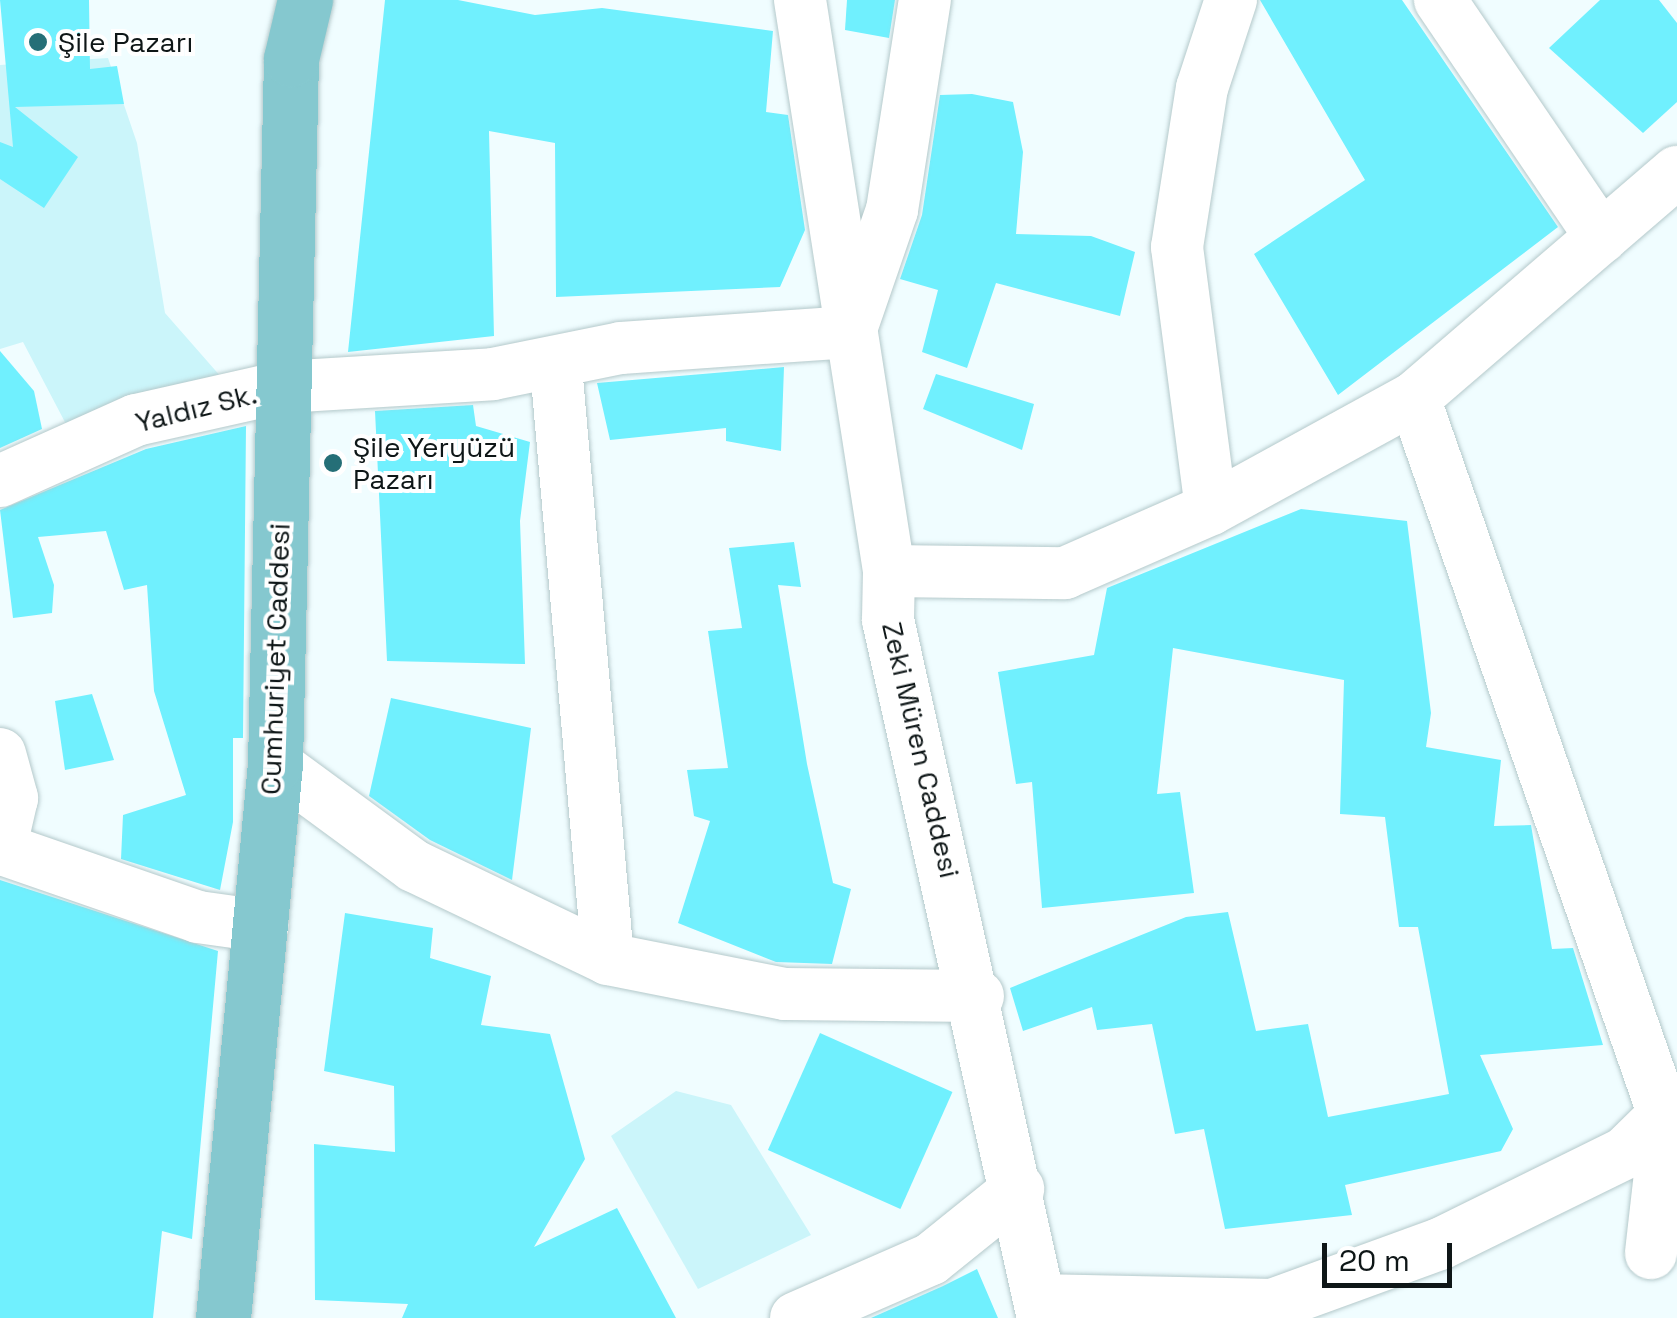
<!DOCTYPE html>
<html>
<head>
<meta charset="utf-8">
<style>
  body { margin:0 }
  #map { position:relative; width:1677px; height:1318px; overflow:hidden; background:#f0fdff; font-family:"Space Grotesk",sans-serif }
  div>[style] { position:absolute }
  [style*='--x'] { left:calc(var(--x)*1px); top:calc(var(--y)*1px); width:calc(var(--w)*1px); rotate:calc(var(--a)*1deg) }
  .green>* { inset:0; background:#cbf5fa }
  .building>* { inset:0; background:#70f0fe; transform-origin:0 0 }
  .roads { filter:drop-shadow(0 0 2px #b4c9cb) drop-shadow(0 0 2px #b4c9cb) }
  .minor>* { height:52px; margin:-26px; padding:0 26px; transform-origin:26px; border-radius:26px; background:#fff }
  .major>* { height:55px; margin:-27.5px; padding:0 27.5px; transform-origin:27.5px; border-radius:27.5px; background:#85c8cf }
  .dots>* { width:28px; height:28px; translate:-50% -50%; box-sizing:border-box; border:5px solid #fff; border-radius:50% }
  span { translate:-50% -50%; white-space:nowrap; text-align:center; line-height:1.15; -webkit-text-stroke:8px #fff; paint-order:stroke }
  .poi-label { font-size:28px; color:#0e1617 }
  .left { translate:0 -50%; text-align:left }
  .street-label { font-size:28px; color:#0e1617 }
  .scale { position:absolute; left:1322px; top:1243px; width:130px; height:45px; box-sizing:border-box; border:5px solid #0e1617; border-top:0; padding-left:12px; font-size:30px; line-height:35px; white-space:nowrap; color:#0e1617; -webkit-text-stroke:8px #fff; paint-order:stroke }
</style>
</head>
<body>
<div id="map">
  <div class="green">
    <i style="clip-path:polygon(108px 58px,137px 143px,165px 313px,229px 386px,67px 426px,23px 342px,0 349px,0 65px)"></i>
    <i style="clip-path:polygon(676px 1091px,731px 1105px,811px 1235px,698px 1289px,611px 1136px)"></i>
  </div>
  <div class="building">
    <i style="clip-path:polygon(0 0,89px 0,90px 69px,117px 66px,124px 104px,15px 107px,78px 157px,44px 208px,0 179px,0 142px,13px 147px)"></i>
    <i style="clip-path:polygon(385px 0,458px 0,535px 15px,602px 8px,773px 31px,766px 112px,788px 115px,805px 230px,780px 287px,556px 297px,555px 143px,489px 131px,494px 336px,348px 352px)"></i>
    <i style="clip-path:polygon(847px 0,895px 0,889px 38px,845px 30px)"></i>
    <i style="clip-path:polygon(1260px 0,1402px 0,1558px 227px,1338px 395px,1254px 254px,1365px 180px)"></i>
    <i style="clip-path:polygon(1600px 0,1659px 0,1677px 23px,1677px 102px,1643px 133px,1549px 48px)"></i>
    <i style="clip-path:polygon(972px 94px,1013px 102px,1023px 152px,1016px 234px,1091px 236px,1135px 252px,1120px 316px,996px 283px,967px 368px,922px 352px,938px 290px,900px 279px,922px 215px,940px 95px)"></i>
    <i style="clip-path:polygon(0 351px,34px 391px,42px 429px,0 448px)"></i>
    <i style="clip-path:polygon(784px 367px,781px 451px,726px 441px,726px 428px,610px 440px,597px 383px)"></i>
    <i style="clip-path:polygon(936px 374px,1034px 404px,1022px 450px,923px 409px)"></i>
    <i style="clip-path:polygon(473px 405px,476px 426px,530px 442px,520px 521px,525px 664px,387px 661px,375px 411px)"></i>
    <i style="clip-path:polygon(246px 426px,243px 738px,233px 738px,233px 822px,220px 890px,121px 859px,123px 815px,186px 795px,154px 691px,147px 585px,124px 590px,106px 531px,38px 537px,54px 585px,52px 613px,13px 618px,0 510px,146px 449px)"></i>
    <i style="clip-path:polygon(1301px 509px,1407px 521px,1431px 713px,1426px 747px,1501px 760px,1494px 826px,1531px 825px,1552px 949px,1573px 948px,1603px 1045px,1480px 1055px,1513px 1129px,1501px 1151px,1345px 1185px,1352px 1215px,1225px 1229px,1204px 1129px,1175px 1134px,1152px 1024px,1097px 1030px,1092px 1007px,1023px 1031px,1010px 988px,1186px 917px,1228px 912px,1256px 1031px,1308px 1024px,1328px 1117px,1449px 1094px,1418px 927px,1399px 927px,1385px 817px,1340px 814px,1344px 680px,1173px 648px,1157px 794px,1180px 792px,1194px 893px,1042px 908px,1032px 782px,1016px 784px,998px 672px,1094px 655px,1107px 588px)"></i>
    <i style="clip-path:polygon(794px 542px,801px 587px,778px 585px,807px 764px,833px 883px,851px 889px,832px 964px,776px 962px,678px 923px,710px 821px,694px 816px,687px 770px,728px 768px,708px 631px,742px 628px,729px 548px)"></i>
    <i style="clip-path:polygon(92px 694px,114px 760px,65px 770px,55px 701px)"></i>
    <i style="clip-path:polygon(391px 698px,531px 728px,512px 880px,430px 840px,369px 796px)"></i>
    <i style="clip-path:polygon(0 880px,218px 951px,192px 1239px,162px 1231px,153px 1318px,0 1318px)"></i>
    <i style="clip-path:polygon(345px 913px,433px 928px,430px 958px,491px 976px,481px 1025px,550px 1034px,585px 1159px,534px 1247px,617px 1208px,676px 1318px,402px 1318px,408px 1304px,315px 1300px,314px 1144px,395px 1152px,394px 1086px,324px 1071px)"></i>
    <i style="left:820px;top:1033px;width:145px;height:128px;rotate:24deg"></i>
    <i style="clip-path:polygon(977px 1269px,998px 1318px,871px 1318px,943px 1286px)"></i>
  </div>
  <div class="roads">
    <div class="minor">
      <i style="--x:800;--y:0;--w:578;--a:81.14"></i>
      <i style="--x:889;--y:571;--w:49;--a:91.2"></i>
      <i style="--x:888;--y:620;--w:715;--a:77.48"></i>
      <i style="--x:1440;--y:0;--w:287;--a:55.8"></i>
      <i style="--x:556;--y:367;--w:594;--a:84.98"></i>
      <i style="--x:1414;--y:398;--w:766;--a:70.78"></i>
      <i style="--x:1666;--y:1121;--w:133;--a:96.5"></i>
      <i style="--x:0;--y:481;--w:149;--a:-24.2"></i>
      <i style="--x:136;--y:420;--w:151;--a:-12.7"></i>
      <i style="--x:283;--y:387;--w:210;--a:-3.5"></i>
      <i style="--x:493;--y:374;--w:131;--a:-11.5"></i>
      <i style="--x:621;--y:348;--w:230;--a:-4"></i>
      <i style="--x:850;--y:332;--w:129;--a:-71"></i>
      <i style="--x:892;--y:210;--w:213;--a:-81.1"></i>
      <i style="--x:1211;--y:509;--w:264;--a:-97.4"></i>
      <i style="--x:1177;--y:247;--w:161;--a:-81.1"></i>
      <i style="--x:1202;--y:88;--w:93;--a:-71.8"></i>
      <i style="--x:889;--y:571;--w:176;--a:0.7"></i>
      <i style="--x:1065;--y:573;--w:159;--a:-23.7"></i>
      <i style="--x:1211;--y:509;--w:231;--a:-28.7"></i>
      <i style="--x:1414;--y:398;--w:347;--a:-40.7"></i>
      <i style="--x:0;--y:754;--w:46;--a:74.7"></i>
      <i style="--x:12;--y:798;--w:53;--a:103"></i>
      <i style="--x:275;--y:764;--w:172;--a:36.3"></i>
      <i style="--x:414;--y:866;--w:215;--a:25.6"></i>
      <i style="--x:608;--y:959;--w:180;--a:11.2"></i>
      <i style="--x:785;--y:994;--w:193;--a:0.6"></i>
      <i style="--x:2;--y:849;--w:207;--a:19.1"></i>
      <i style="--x:198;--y:917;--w:65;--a:8"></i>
      <i style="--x:1040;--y:1300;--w:232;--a:1.2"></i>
      <i style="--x:1272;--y:1305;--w:179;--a:-20"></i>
      <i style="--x:1440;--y:1244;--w:206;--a:-26.2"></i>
      <i style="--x:1625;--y:1153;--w:71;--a:-44.4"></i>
      <i style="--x:796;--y:1318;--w:147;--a:-23.6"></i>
      <i style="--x:931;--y:1259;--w:112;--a:-38.8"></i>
    </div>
    <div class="major">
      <i style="--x:223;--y:1318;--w:556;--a:-84.64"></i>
      <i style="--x:275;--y:764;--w:705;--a:-88.7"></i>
      <i style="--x:291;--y:59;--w:61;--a:-76.7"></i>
    </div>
  </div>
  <div class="dots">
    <i style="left:38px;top:42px;background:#256f77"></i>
    <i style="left:333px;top:463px;background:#256f77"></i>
  </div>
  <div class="poi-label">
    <span class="left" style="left:58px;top:42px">Şile Pazarı</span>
    <span class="left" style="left:353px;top:463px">Şile Yeryüzü<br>Pazarı</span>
  </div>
  <div class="street-label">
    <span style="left:196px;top:408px;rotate:-14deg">Yaldız Sk.</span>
    <span style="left:275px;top:659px;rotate:-88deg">Cumhuriyet Caddesi</span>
    <span style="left:921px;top:750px;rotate:77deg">Zeki Müren Caddesi</span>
  </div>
  <div class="scale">20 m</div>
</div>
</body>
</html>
